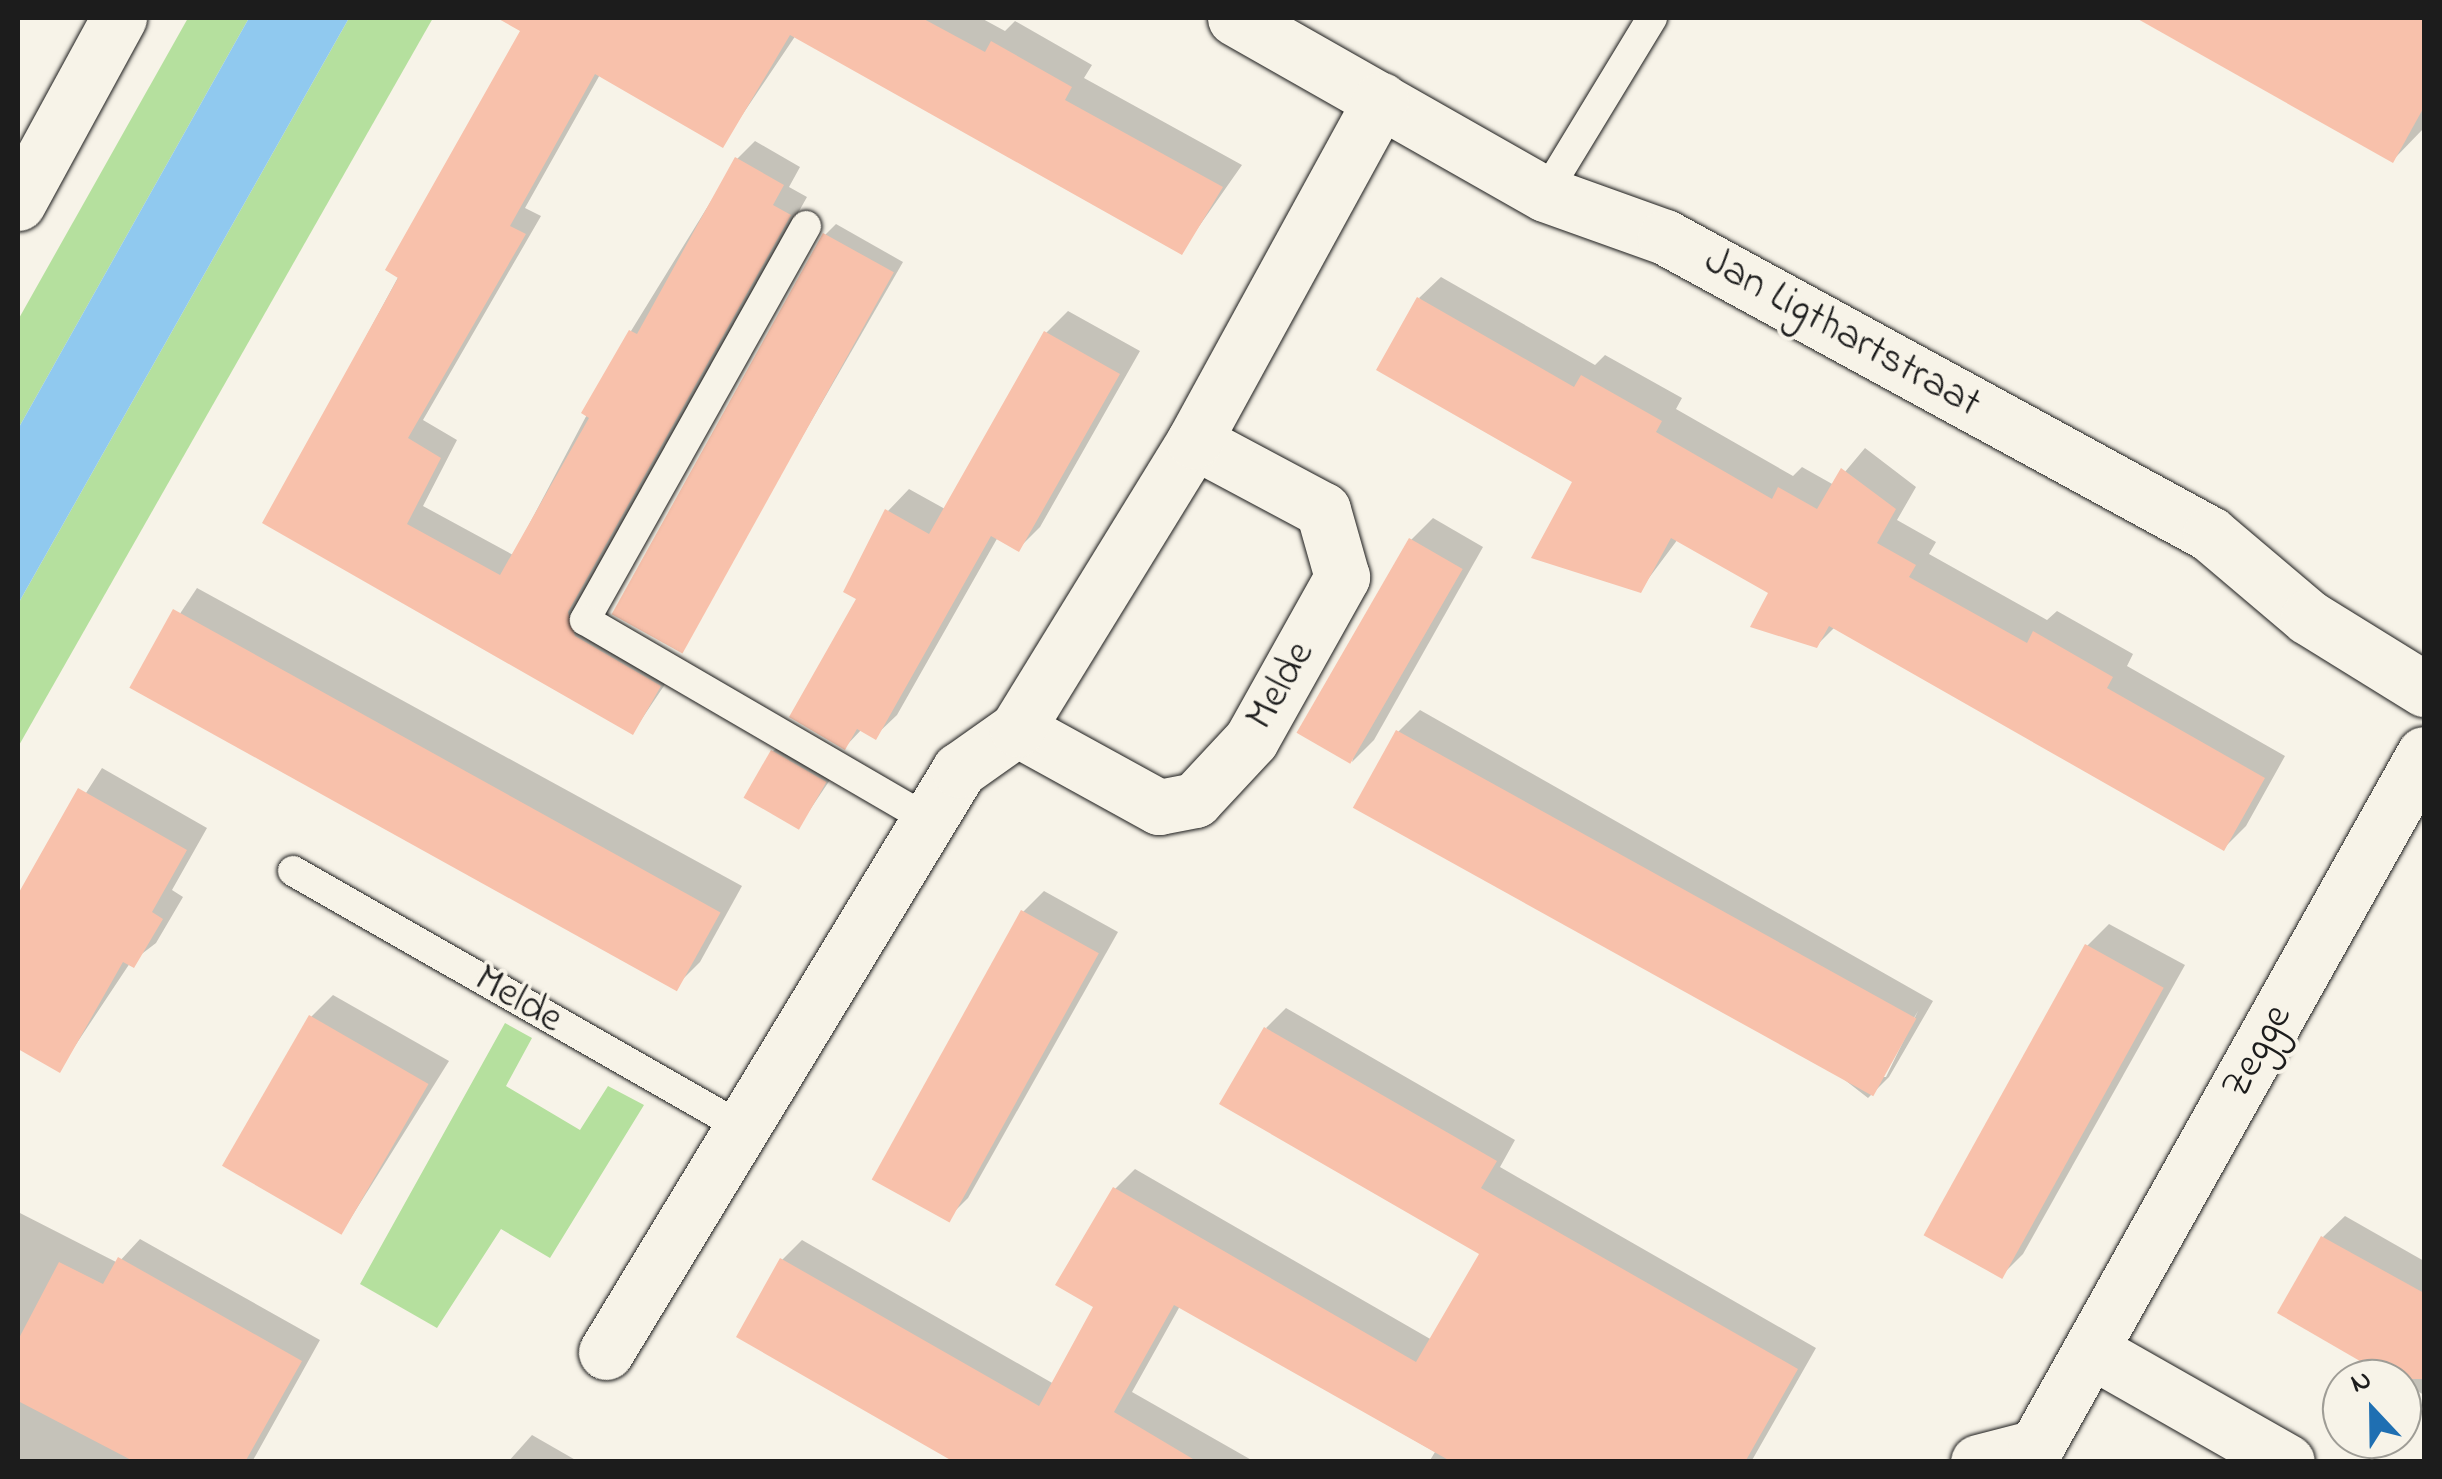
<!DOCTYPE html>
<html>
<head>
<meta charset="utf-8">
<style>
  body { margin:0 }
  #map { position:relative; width:2442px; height:1479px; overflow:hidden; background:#f7f3e8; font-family:"Indie Flower",sans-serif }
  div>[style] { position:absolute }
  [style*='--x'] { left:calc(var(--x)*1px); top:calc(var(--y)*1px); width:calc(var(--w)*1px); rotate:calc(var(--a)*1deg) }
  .green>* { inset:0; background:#b5e09e }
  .water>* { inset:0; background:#90c9ef }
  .shadow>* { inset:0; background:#0003 }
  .building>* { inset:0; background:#f8c1ab; transform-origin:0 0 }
  .roads { filter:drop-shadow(0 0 2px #1c1c1c) drop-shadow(0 0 2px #1c1c1c) }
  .service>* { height:30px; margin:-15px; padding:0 15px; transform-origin:15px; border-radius:15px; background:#f7f3e8 }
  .minor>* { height:55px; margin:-27.5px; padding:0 27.5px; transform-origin:27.5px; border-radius:27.5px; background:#f7f3e8 }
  span { translate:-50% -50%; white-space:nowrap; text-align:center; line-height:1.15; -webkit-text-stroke:8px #f7f3e8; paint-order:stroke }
  .street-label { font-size:42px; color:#1c1c1c }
  .frame { position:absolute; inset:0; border:20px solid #1c1c1c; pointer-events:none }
  .north { position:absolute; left:2322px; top:1359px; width:100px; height:100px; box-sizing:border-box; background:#f7f3e8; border:2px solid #9f9d96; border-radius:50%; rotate:338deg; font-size:28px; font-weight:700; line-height:40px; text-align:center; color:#1c1c1c }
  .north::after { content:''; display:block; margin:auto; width:35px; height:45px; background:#1f6fb2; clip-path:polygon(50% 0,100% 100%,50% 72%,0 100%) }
</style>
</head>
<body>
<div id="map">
  <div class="green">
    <i style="clip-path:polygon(188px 18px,249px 18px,18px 429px,18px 320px)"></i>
    <i style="clip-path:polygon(349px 18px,433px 18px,18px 747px,18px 604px)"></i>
    <i style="clip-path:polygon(505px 1023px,532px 1038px,506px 1086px,580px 1130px,608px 1086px,644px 1105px,550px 1258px,501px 1229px,437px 1328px,360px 1284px)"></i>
  </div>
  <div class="water">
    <i style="clip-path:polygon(249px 18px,349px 18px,18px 604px,18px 429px)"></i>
  </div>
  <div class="shadow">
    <i style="clip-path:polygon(538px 18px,595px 49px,612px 18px,981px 18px,1005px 31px,1015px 21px,1092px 65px,1084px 78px,1242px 165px,1181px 252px,796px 35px,722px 145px,602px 71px,525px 208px,541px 216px,423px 420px,457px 440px,423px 506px,513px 555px,631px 331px,737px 159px,755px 141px,800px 167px,789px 187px,807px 197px,585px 592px,592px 618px,676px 668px,633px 732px,266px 522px)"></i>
    <i style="clip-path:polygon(2141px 18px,2424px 18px,2424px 128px,2393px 160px)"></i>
    <i style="clip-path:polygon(836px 224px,903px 262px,679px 650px,825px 235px)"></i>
    <i style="clip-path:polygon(1441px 277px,1595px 365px,1605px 355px,1682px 398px,1676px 409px,1793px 476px,1802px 467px,1834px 485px,1865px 448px,1916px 487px,1897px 520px,1936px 542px,1929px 554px,2047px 620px,2057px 611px,2096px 633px,2133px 654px,2127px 666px,2285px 756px,2246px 826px,2224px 848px,1835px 627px,1817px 645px,1772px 592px,1678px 539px,1640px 590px,1576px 481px,1419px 298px)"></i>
    <i style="clip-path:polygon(1068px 311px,1140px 351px,1040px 527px,1018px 549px,998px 537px,897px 715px,875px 736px,862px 729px,845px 747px,859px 598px,888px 511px,909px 489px,945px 509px,1046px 333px)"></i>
    <i style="clip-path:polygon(1433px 518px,1483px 547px,1374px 740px,1352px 762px,1411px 540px)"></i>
    <i style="clip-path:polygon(197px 588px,742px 886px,700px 962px,678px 984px,132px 686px)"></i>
    <i style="clip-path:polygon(evenodd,1420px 710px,1933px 1001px,1889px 1077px,1868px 1098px,1398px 732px,1420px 710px,1918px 1011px,1886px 1077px,1880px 1077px,1918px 1011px)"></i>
    <i style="clip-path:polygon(784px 741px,836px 771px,799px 826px,773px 751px)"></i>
    <i style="clip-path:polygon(102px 768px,207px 828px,172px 890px,183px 897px,156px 943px,130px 963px,59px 1070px,18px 1046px,18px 899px)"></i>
    <i style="clip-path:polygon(1044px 891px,1118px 932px,968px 1198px,947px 1219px,1023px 912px)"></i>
    <i style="clip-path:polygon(2109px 924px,2185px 965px,2023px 1254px,2001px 1276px,2087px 946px)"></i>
    <i style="clip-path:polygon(333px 995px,449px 1061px,342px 1232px,311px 1017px)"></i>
    <i style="clip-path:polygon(1286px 1008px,1515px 1140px,1500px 1167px,1816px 1348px,1751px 1462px,1429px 1462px,1435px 1452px,1180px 1306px,1132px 1392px,1255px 1462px,1024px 1462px,782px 1260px,802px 1240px,1054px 1384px,1096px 1306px,1115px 1189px,1135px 1169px,1432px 1340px,1482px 1253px,1266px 1028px)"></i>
    <i style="clip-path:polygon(18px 1212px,118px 1263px,140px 1239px,320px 1340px,252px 1462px,18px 1462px)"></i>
    <i style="clip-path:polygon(2345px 1216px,2424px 1261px,2424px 1395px,2397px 1379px,2323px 1237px)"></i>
    <i style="clip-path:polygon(532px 1435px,579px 1462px,508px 1462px)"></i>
  </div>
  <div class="building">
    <i style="clip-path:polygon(497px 18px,922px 18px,985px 52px,991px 41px,1072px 87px,1065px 100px,1223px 187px,1182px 255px,790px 35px,723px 148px,595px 74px,510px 226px,526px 234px,408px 438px,441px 458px,407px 524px,500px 575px,589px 418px,581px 413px,629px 330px,637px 334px,735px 157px,784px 185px,773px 205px,791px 215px,568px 612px,575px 636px,661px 686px,633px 735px,262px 523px,398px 278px,385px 270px,520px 31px)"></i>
    <i style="clip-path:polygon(2136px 18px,2424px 18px,2424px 107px,2393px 163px)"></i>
    <i style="left:823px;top:233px;width:81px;height:436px;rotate:29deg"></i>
    <i style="clip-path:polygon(1417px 297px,1574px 387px,1581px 375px,1662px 421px,1656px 432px,1772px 499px,1778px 487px,1817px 509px,1841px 468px,1896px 509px,1877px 543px,1916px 565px,1909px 577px,2027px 643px,2033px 631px,2113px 677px,2107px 688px,2265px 778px,2224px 851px,1829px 626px,1817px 648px,1750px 627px,1768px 593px,1671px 538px,1641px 593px,1531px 558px,1572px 482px,1376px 370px)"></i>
    <i style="clip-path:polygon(1044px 331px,1120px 374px,1019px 552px,991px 536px,876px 740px,857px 729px,845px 750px,789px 717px,856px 599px,843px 592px,885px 509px,929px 534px)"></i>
    <i style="left:1409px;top:538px;width:62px;height:225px;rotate:30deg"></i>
    <i style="left:173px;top:609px;width:626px;height:90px;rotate:29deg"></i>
    <i style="left:1396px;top:730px;width:595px;height:89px;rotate:29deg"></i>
    <i style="left:771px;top:750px;width:64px;height:55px;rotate:30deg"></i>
    <i style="clip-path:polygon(78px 788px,187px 850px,152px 912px,163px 919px,134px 968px,123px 962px,60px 1073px,18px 1049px,18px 894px)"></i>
    <i style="left:1021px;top:910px;width:89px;height:308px;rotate:29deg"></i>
    <i style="left:2085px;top:944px;width:90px;height:333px;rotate:29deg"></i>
    <i style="left:309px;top:1015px;width:138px;height:174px;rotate:30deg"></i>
    <i style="clip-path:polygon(1264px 1027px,1497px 1161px,1481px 1188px,1798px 1369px,1745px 1462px,1452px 1462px,1174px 1305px,1114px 1412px,1198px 1462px,954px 1462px,736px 1337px,780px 1258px,1039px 1406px,1093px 1307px,1055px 1285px,1113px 1187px,1416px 1362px,1479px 1254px,1219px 1104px)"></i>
    <i style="clip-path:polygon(2321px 1236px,2424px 1293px,2424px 1379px,2391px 1379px,2277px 1313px)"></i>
    <i style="clip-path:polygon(118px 1257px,302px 1361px,245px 1462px,135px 1462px,18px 1401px,18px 1340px,59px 1262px,103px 1284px)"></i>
  </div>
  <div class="roads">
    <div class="service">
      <i style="--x:1545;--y:194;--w:206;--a:-58.7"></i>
      <i style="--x:806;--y:226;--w:452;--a:119.3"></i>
      <i style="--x:585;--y:620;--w:398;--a:30.2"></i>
      <i style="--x:293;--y:871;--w:518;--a:29.73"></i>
    </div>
    <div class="minor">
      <i style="--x:1235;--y:18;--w:356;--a:29.6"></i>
      <i style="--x:1545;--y:194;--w:127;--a:19.7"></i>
      <i style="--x:1665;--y:237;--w:621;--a:28.59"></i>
      <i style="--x:2210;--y:534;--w:128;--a:40.3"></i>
      <i style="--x:2308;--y:617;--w:137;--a:31.8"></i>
      <i style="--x:18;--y:203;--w:211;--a:-61.4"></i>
      <i style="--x:1017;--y:729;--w:162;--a:28.8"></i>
      <i style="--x:1159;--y:807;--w:37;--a:-11"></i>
      <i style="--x:1195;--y:800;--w:82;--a:-47"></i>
      <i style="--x:1251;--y:740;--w:187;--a:-60.8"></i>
      <i style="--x:1342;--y:577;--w:70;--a:-105.8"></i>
      <i style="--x:1323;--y:510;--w:146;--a:-151.9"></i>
      <i style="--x:2092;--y:1351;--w:224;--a:29.6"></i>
      <i style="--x:606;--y:1352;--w:681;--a:-58.76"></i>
      <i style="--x:959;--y:770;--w:71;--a:-35.3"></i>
      <i style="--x:1017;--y:729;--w:338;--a:-58.4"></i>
      <i style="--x:1194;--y:441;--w:389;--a:-61.3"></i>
      <i style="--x:1978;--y:1462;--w:60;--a:-14.5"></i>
      <i style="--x:2036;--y:1447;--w:794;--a:-60.76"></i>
    </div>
  </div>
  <div class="street-label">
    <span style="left:1842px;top:333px;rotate:29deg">Jan Ligthartstraat</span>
    <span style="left:1281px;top:686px;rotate:-60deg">Melde</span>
    <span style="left:518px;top:1000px;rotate:30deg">Melde</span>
    <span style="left:2258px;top:1052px;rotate:-61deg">Zegge</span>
  </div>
  <div class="frame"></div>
  <div class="north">N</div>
</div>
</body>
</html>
